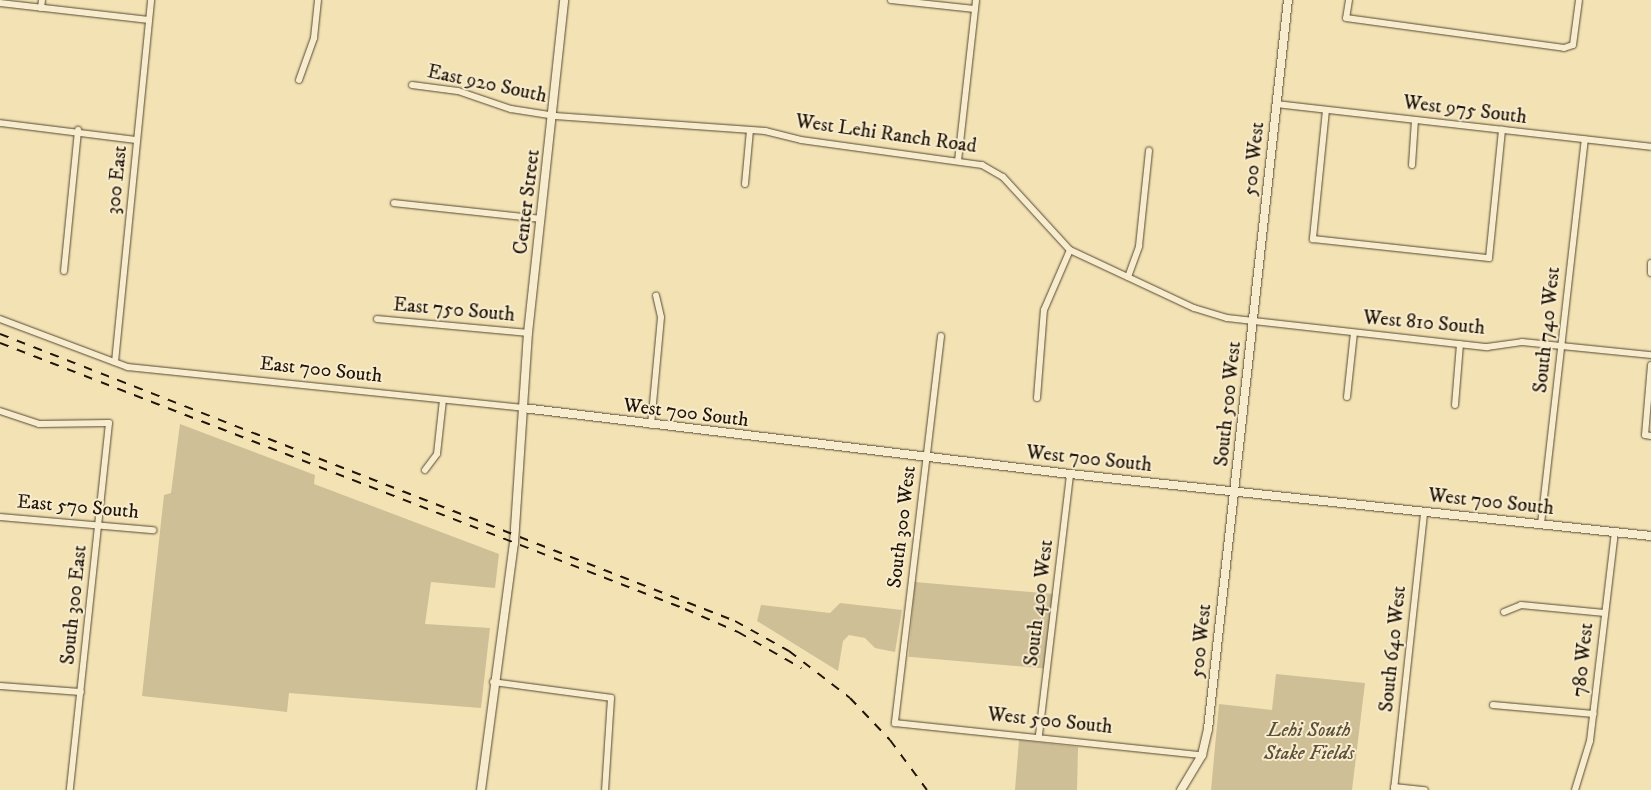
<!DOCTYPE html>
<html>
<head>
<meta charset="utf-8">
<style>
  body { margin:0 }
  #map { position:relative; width:1651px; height:790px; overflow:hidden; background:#f3e2b4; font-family:"IM FELL DW Pica",serif }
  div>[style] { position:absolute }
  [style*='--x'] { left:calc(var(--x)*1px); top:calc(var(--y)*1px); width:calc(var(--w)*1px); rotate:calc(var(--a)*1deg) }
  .green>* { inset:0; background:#cfbf97; transform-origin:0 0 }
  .roads { filter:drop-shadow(0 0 1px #554833) drop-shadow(0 0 1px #554833) }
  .minor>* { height:6px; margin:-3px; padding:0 3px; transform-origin:3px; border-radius:3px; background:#f7ecce }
  .tertiary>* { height:8px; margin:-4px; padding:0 4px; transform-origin:4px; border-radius:4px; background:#f7ecce }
  .rail>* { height:2px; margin-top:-1px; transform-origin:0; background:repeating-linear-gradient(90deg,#201408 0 9px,transparent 0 18px) }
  span { translate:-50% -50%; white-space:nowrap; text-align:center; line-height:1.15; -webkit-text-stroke:4px #f7ecce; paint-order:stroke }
  .street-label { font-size:20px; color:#201408 }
  .park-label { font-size:20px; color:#5d503a; font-style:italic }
</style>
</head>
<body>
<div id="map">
  <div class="green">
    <i style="clip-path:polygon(180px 424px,315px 475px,314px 484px,499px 554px,495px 588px,431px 582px,425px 624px,490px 628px,481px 708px,289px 693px,287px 712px,142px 696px,164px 495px,171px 493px)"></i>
    <i style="left:915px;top:582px;width:139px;height:75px;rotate:5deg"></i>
    <i style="clip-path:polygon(840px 603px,902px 610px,895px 652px,875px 648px,865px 638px,849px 635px,843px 641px,838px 671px,757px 621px,761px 605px,830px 613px)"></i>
    <i style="clip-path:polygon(1276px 674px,1365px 683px,1352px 790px,1211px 790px,1219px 704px,1272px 710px)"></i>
    <i style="clip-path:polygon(1019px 740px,1078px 747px,1077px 790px,1015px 790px)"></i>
  </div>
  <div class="roads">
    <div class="minor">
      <i style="--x:891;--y:0;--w:84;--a:6.1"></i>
      <i style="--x:1349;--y:0;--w:18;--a:99"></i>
      <i style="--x:1346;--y:18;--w:220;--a:7.8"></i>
      <i style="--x:1564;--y:48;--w:9;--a:-18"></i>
      <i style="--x:1573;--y:45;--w:45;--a:-82.4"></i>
      <i style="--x:0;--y:3;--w:150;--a:6.5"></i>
      <i style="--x:41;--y:8;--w:8;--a:-83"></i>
      <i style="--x:299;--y:80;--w:45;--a:-70.3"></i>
      <i style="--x:314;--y:38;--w:38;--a:-84"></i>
      <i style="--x:412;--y:85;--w:46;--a:7.4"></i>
      <i style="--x:458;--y:91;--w:56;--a:18.8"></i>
      <i style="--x:511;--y:109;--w:45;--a:9"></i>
      <i style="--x:555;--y:116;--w:211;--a:4.1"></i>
      <i style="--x:765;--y:131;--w:37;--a:14"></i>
      <i style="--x:801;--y:140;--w:183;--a:7.9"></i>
      <i style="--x:982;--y:165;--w:24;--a:30"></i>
      <i style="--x:1003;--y:177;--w:99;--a:47.5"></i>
      <i style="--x:1070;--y:250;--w:137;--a:25.1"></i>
      <i style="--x:1194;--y:308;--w:34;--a:17"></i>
      <i style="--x:1227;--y:318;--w:262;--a:6.4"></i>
      <i style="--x:1487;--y:347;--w:35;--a:-8"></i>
      <i style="--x:1522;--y:342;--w:130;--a:5.8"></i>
      <i style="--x:1276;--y:104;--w:377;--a:6.5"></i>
      <i style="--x:1326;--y:110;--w:130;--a:95.8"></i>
      <i style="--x:1313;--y:239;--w:177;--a:6.2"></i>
      <i style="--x:1489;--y:258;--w:129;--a:-84.2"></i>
      <i style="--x:0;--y:123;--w:138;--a:7.1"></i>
      <i style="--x:958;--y:161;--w:162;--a:-83.6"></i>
      <i style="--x:1412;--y:165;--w:45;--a:-86.2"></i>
      <i style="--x:745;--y:184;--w:54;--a:-84.7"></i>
      <i style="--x:394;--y:203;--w:148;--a:6.2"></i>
      <i style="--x:1651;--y:263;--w:10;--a:90"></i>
      <i style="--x:64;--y:271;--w:142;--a:-84.3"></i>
      <i style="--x:1128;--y:277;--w:33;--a:-70"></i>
      <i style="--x:1139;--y:246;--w:96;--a:-84"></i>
      <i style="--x:0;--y:319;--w:137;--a:20.6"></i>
      <i style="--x:128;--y:367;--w:397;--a:5.9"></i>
      <i style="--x:377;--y:319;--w:152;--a:5.3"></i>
      <i style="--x:941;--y:336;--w:390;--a:96.8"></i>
      <i style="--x:895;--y:723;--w:309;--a:6"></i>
      <i style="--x:115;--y:362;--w:364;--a:-84.3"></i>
      <i style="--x:1651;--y:365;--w:70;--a:94.9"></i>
      <i style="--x:1645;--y:435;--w:6;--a:9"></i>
      <i style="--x:1347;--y:397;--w:64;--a:-83.8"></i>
      <i style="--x:1037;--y:398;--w:88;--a:-85.5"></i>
      <i style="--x:1044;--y:310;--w:65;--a:-66.6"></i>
      <i style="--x:1455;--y:405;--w:61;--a:-85.3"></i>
      <i style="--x:0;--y:411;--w:41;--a:18.4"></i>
      <i style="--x:39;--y:424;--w:70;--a:-0.8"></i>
      <i style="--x:109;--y:423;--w:369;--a:96.1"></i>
      <i style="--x:651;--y:425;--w:108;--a:-84.7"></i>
      <i style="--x:661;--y:317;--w:22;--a:-103"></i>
      <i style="--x:425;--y:470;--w:20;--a:-53"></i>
      <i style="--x:437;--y:454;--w:54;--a:-83.7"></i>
      <i style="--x:0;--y:517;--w:154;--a:4.9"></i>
      <i style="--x:1541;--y:524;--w:387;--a:-83.5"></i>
      <i style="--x:1504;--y:612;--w:18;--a:-22"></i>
      <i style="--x:1521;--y:605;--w:84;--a:5.4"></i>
      <i style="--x:493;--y:682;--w:119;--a:7.7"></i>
      <i style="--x:611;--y:698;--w:92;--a:93.7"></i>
      <i style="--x:0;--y:686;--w:81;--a:4.2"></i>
      <i style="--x:1493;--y:705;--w:101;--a:5.1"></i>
      <i style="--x:1039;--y:735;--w:263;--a:-83.2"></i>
      <i style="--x:1394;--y:787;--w:31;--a:6"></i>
      <i style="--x:1394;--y:790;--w:280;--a:-83.8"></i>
      <i style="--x:1575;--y:790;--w:51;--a:-73"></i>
      <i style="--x:1590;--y:741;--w:210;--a:-83.2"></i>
    </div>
    <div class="tertiary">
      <i style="--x:523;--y:408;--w:551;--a:6.88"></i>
      <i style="--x:1070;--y:474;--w:584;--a:6.09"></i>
      <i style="--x:481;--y:790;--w:249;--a:-82.4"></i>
      <i style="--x:514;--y:543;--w:210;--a:-86.2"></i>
      <i style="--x:528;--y:333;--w:335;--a:-83.8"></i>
      <i style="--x:1181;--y:790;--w:41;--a:-59"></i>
      <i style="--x:1202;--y:755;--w:27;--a:-77"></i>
      <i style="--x:1208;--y:729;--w:733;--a:-83.74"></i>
    </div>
  </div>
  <div class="rail">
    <i style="--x:0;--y:334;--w:789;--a:21.33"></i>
    <i style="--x:735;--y:621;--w:62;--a:29.1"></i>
    <i style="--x:789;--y:651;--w:77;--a:37.6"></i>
    <i style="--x:850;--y:698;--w:58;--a:46.4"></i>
    <i style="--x:890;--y:740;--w:62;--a:53.5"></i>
    <i style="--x:0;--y:343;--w:735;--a:21.22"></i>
    <i style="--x:685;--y:609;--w:58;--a:23.5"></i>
    <i style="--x:738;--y:632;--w:73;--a:29.7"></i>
  </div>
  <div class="street-label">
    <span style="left:487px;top:84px;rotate:12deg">East 920 South</span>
    <span style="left:1465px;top:110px;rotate:7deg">West 975 South</span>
    <span style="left:886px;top:134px;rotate:8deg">West Lehi Ranch Road</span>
    <span style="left:1254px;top:159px;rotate:-84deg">500 West</span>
    <span style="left:117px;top:180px;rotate:-84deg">300 East</span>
    <span style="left:527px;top:202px;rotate:-83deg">Center Street</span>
    <span style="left:454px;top:310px;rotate:5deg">East 750 South</span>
    <span style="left:1424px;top:323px;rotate:5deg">West 810 South</span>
    <span style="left:1547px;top:330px;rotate:-84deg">South 740 West</span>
    <span style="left:321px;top:370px;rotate:6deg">East 700 South</span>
    <span style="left:1228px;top:404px;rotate:-84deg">South 500 West</span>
    <span style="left:686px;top:413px;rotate:7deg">West 700 South</span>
    <span style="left:1089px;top:459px;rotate:6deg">West 700 South</span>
    <span style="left:1491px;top:502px;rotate:6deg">West 700 South</span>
    <span style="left:78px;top:507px;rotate:5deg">East 570 South</span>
    <span style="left:902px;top:527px;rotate:-83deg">South 300 West</span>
    <span style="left:1039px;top:603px;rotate:-83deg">South 400 West</span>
    <span style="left:74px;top:605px;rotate:-84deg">South 300 East</span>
    <span style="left:1201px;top:641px;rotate:-84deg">500 West</span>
    <span style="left:1393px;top:649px;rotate:-84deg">South 640 West</span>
    <span style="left:1583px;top:660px;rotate:-84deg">780 West</span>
    <span style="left:1050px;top:721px;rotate:6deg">West 500 South</span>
  </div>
  <div class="park-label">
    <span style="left:1309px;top:742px">Lehi South<br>Stake Fields</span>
  </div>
</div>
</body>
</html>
